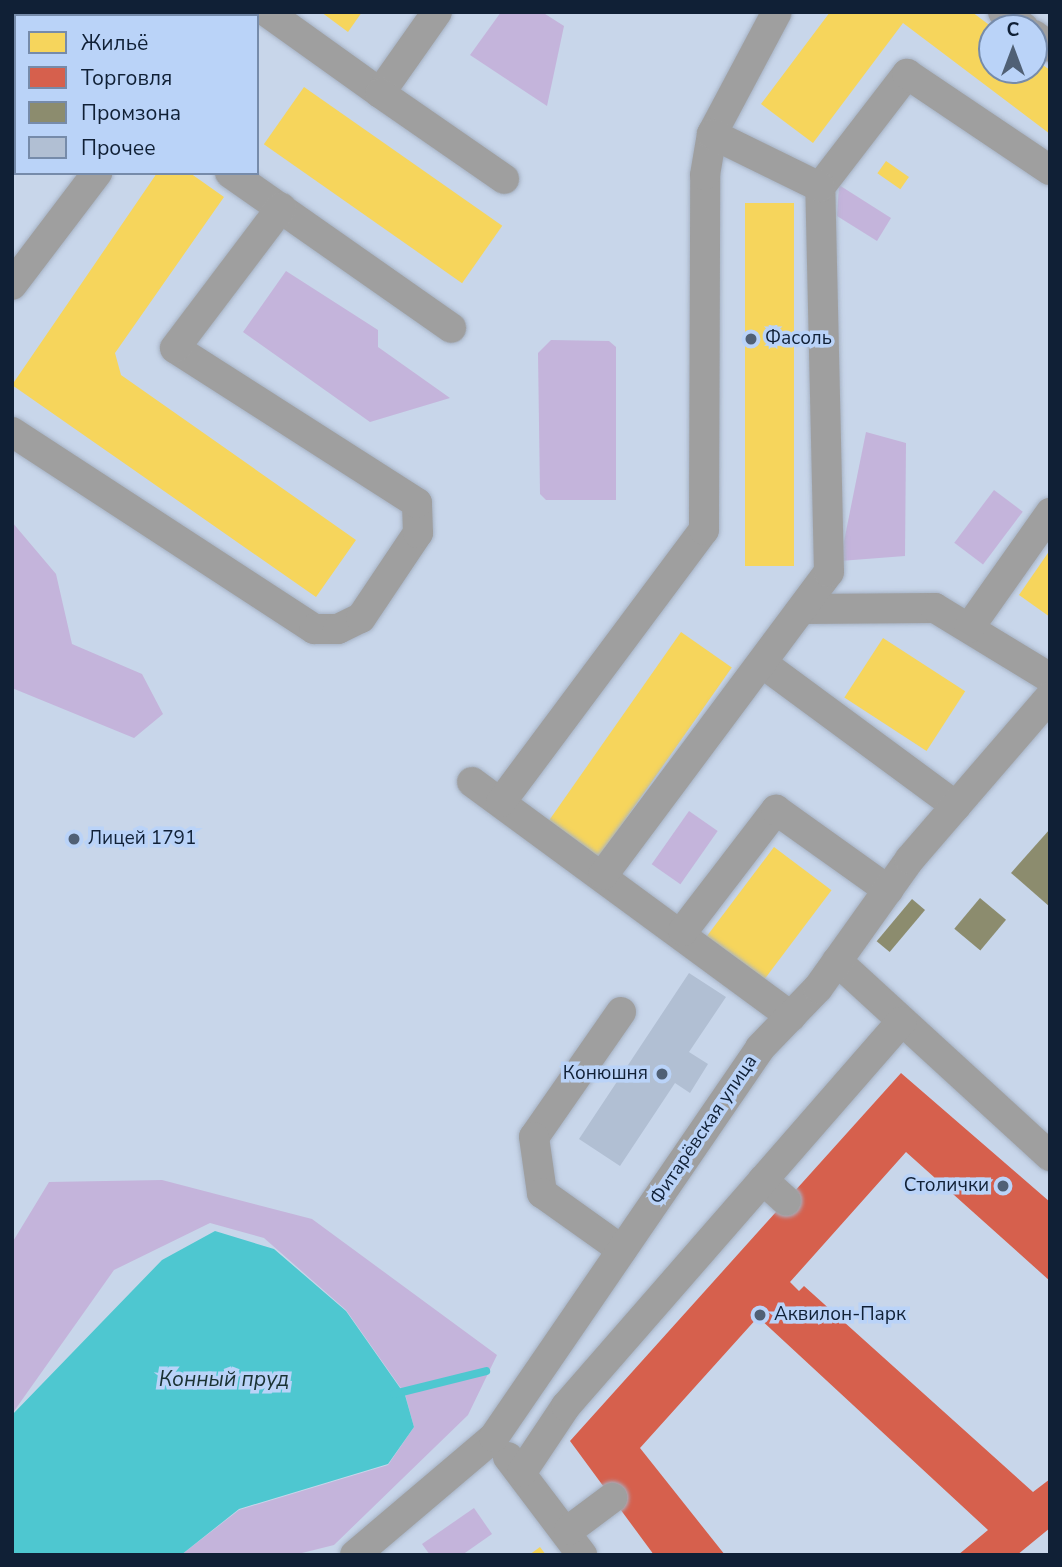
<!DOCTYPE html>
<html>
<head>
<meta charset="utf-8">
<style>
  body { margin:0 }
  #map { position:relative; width:1062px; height:1567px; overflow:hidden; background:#c8d6ea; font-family:"Nunito Sans",sans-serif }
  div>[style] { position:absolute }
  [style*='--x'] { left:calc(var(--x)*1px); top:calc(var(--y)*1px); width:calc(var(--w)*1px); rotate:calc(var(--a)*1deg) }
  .green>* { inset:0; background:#c4b4db; transform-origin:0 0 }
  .water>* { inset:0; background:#4ec7d0 }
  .homes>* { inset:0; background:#f6d55c; transform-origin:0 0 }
  .shops>* { inset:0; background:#d6604d }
  .industry>* { inset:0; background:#8c8c6e; transform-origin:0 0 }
  .stream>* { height:8px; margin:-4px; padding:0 4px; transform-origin:4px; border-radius:4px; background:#4ec7d0 }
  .building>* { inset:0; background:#b1bfd3 }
  .roads { filter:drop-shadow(0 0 2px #a6b2c4) drop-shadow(0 0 2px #a6b2c4) }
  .minor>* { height:30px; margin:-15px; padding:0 15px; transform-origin:15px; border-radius:15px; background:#9f9f9f }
  .dots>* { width:19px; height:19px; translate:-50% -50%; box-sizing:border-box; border:4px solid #bad3f8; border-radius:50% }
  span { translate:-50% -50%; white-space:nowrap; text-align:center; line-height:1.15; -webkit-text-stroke:7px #bad3f8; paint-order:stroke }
  .poi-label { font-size:19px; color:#102036 }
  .left { translate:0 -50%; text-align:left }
  .right { translate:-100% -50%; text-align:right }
  .street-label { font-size:19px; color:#102036 }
  .water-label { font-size:21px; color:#1a3233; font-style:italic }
  .frame { position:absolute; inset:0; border:14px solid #102036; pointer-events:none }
  .legend { position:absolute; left:14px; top:14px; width:245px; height:161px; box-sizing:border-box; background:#bad3f8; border:2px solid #768baa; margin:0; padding:9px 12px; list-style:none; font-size:21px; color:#102036 }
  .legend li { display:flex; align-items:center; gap:14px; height:35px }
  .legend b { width:35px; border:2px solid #768baa }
  .north { position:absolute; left:978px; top:14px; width:70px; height:70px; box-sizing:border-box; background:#bad3f8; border:2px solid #768baa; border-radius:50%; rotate:0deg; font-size:19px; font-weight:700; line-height:28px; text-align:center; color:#102036 }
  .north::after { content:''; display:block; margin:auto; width:24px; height:32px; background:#506075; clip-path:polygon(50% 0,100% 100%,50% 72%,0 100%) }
</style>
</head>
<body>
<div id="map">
  <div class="green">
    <i style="clip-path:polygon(501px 12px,542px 12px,564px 26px,547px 106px,470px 55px)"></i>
    <i style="left:16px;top:88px;width:67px;height:4px;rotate:90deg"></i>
    <i style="clip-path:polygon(839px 185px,891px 218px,877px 241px,837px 216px)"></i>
    <i style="clip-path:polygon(286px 271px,378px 330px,378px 347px,450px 398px,370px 422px,243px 332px)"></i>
    <i style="clip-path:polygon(551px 340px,609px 341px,616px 347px,616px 500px,546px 500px,540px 494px,538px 353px)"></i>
    <i style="clip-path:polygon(866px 432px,906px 443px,905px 556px,840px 561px)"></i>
    <i style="left:994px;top:490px;width:36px;height:66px;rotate:37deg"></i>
    <i style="clip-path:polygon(12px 522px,56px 574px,72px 644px,142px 674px,163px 714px,134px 738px,12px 688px)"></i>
    <i style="left:689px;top:811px;width:35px;height:65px;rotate:35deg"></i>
    <i style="clip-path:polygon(162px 1180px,312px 1219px,497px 1355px,468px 1415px,334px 1545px,294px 1555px,181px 1555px,239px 1510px,388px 1465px,414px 1427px,405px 1394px,346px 1310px,264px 1238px,210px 1223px,114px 1270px,12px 1414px,12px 1243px,49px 1182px)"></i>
    <i style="clip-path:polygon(474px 1508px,492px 1534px,462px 1555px,430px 1555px,422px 1544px)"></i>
  </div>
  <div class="water">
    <i style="clip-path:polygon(215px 1231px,274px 1249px,346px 1311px,405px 1395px,414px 1427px,388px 1464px,239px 1509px,181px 1555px,12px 1555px,12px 1415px,162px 1260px)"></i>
  </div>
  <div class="homes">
    <i style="clip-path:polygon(321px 12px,362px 12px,348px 32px)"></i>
    <i style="clip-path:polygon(830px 12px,972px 12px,992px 27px,992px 70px,1034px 70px,1034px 59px,1050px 70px,1050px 134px,903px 23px,813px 143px,761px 104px)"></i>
    <i style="left:304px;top:87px;width:242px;height:70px;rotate:35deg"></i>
    <i style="left:886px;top:161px;width:28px;height:15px;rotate:35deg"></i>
    <i style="clip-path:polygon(157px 173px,190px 173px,224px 197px,115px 353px,121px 375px,356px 540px,316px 597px,12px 385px)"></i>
    <i style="left:745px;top:203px;width:49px;height:363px"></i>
    <i style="clip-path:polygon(1050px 550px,1050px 617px,1019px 595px)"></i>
    <i style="left:681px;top:632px;width:62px;height:239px;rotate:35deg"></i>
    <i style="left:883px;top:638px;width:98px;height:71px;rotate:33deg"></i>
    <i style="left:774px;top:847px;width:72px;height:112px;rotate:37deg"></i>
    <i style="clip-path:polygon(540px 1547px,546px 1555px,529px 1555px)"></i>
  </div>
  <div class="shops">
    <i style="clip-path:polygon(901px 1073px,1050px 1202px,1050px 1281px,906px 1152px,790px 1282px,799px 1291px,804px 1286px,1033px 1492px,1050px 1479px,1050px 1528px,1017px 1555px,958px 1555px,988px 1530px,758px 1317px,640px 1448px,725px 1555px,654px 1555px,570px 1441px)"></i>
  </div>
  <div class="industry">
    <i style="clip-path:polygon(1050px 829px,1050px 907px,1011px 873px)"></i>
    <i style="left:980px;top:898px;width:34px;height:40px;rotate:40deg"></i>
    <i style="left:912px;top:899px;width:17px;height:55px;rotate:40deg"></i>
  </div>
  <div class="stream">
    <i style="--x:394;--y:1394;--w:95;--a:-14"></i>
  </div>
  <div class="building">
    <i style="clip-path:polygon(689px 973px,726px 997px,689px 1052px,708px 1064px,690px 1093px,675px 1083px,620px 1166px,579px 1139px)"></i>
  </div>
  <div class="roads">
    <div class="minor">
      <i style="--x:267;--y:12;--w:139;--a:35.6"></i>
      <i style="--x:380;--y:93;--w:99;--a:-54.9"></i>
      <i style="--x:1003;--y:12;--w:26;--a:37"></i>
      <i style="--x:82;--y:16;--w:6;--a:-45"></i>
      <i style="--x:216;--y:16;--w:5;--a:-53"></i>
      <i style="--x:1034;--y:35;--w:20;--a:37"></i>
      <i style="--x:12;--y:87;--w:6;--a:-45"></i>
      <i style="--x:380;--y:93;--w:151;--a:34.7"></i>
      <i style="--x:230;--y:173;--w:270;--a:35"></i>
      <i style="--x:820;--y:187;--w:143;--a:-52.4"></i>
      <i style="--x:907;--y:74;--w:172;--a:33.9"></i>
      <i style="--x:12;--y:285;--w:141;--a:-52.8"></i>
      <i style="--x:12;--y:432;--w:361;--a:33.1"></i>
      <i style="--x:314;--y:629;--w:24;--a:0"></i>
      <i style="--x:338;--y:629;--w:25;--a:-26"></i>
      <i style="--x:361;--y:618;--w:102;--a:-56.2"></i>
      <i style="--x:418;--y:533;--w:30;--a:-92"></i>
      <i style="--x:417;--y:503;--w:287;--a:-147.4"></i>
      <i style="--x:175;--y:348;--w:176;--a:-52.9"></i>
      <i style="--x:802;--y:609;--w:133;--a:-0.4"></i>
      <i style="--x:935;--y:608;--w:135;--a:31.3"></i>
      <i style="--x:969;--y:628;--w:141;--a:-54.8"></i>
      <i style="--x:762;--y:663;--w:241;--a:36.4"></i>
      <i style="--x:472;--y:782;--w:396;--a:36.3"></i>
      <i style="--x:501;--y:802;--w:339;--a:-53.3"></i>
      <i style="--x:704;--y:530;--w:355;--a:-89.8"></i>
      <i style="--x:705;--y:175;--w:42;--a:-80.3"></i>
      <i style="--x:712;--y:134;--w:138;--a:-62"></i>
      <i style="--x:603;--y:875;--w:378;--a:-53.3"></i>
      <i style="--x:829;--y:572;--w:385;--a:-91.3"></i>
      <i style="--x:820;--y:187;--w:120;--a:-153.9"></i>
      <i style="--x:683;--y:931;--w:153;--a:-52.5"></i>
      <i style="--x:776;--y:810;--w:138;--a:35.5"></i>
      <i style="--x:837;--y:961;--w:289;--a:42.5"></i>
      <i style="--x:621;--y:1012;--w:152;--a:124.8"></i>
      <i style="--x:534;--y:1137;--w:57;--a:81.9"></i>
      <i style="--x:542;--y:1193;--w:98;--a:35.5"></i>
      <i style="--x:763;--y:1180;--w:31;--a:42"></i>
      <i style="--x:508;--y:1457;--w:123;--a:52.9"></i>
      <i style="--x:522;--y:1472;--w:79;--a:-56.3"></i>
      <i style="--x:566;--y:1406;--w:510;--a:-48.9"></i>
      <i style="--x:569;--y:1530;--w:54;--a:-36.7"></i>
      <i style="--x:355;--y:1555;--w:182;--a:-40.3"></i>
      <i style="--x:494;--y:1437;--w:471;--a:-55.6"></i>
      <i style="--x:760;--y:1048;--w:83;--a:-46"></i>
      <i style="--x:818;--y:988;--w:158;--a:-54.5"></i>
      <i style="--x:910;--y:859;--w:214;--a:-49.2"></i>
    </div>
  </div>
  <div class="dots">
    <i style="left:751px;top:339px;background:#506075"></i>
    <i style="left:74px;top:839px;background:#506075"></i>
    <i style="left:662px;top:1074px;background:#506075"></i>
    <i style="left:1003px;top:1186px;background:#506075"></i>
    <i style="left:760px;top:1315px;background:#506075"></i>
  </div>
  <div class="poi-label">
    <span class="left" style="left:765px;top:339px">Фасоль</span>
    <span class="left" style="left:88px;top:839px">Лицей 1791</span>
    <span class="right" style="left:648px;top:1074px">Конюшня</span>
    <span class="right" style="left:989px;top:1186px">Столички</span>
    <span class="left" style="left:774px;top:1315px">Аквилон-Парк</span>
  </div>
  <div class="street-label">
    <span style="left:704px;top:1130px;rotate:-56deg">Фитарёвская улица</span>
  </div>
  <div class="water-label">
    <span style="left:224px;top:1379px">Конный пруд</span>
  </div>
  <div class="frame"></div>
  <ul class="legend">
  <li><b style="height:19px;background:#f6d55c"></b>Жильё</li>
  <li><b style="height:19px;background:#d6604d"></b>Торговля</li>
  <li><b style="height:19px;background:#8c8c6e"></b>Промзона</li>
  <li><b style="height:19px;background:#b1bfd3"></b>Прочее</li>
  </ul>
  <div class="north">С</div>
</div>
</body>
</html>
